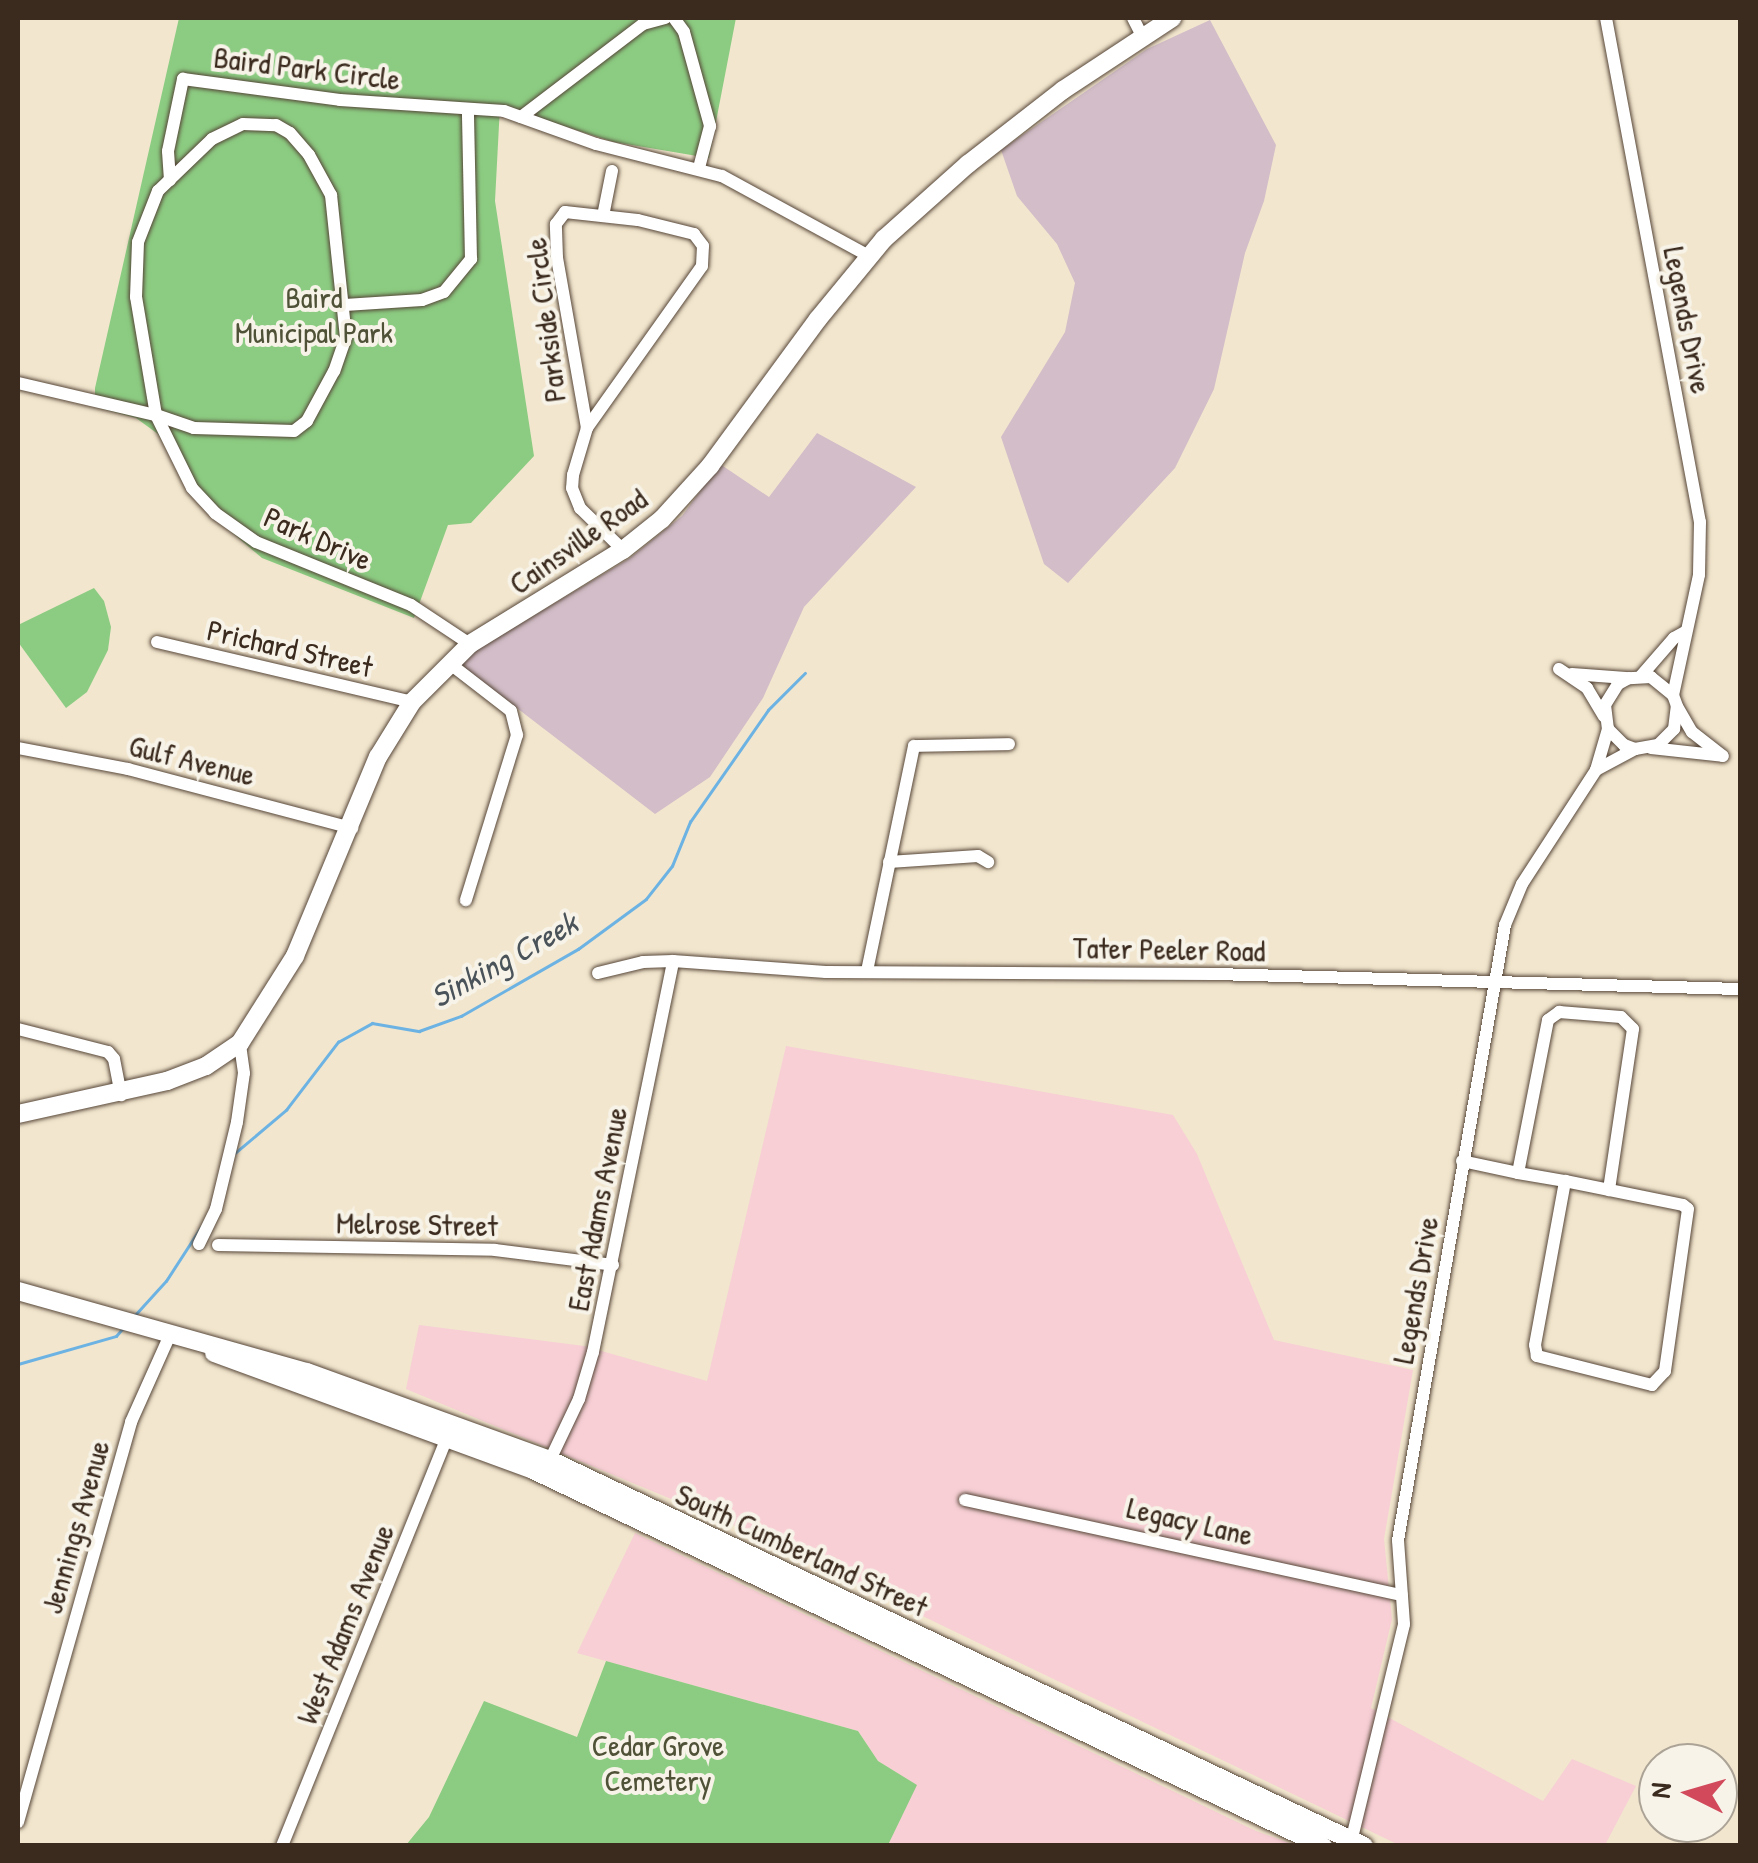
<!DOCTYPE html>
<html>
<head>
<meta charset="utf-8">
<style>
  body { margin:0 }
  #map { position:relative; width:1758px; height:1863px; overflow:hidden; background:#f2e6ce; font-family:"Patrick Hand",sans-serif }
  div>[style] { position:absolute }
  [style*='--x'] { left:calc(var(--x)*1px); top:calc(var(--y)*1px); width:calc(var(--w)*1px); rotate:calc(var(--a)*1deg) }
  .built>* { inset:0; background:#f7cfd5 }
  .industrial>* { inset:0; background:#d2bdc8 }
  .green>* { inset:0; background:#8ccc82 }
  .stream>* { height:2.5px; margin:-1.25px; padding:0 1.25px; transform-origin:1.25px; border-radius:1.25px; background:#6cb3e3 }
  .roads { filter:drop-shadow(0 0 2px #564638) drop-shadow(0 0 2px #564638) }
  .minor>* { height:12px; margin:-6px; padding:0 6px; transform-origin:6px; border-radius:6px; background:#fff }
  .major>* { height:18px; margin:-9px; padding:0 9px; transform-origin:9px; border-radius:9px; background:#fff }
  span { translate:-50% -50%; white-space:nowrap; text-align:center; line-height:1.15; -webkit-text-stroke:8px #f7f3e8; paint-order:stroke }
  .street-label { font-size:30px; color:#3b2a1e }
  .park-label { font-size:30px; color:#4f5237 }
  .water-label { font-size:32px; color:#4a5359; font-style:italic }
  .frame { position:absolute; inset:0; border:20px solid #3b2a1e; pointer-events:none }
  .north { position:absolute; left:1638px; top:1743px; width:100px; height:100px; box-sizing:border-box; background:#f7f3e8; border:2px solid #aca397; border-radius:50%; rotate:275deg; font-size:28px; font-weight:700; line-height:40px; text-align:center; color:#3b2a1e }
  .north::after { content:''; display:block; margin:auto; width:35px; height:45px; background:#d1495b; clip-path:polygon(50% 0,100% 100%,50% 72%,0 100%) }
</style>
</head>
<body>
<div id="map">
  <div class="built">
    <i style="clip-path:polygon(786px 1046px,1173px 1115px,1197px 1154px,1274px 1340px,1413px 1370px,1384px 1539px,1392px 1619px,1371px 1708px,1543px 1801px,1572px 1759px,1636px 1786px,1605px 1845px,1399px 1845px,729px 1523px,406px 1389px,419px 1325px,584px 1346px,707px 1381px)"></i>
    <i style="clip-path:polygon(635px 1533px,1256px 1831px,1295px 1845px,888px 1845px,916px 1785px,878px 1761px,858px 1731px,577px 1653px)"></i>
  </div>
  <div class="industrial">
    <i style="clip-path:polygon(1210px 20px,1276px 145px,1264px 201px,1245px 253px,1214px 389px,1175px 468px,1068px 583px,1044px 564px,1001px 437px,1065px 332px,1075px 283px,1057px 244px,1017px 196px,1001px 150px,1147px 49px)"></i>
    <i style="clip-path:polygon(817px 433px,916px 487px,804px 607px,763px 698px,710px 777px,655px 814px,457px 662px,630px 558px,682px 516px,720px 464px,769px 497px)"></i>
  </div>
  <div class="green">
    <i style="clip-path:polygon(179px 18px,736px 18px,709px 158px,614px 142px,500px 106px,495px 201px,534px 456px,471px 523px,448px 525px,414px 618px,262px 558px,202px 507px,158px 434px,136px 418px,95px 407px,95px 388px)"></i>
    <i style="clip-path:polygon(94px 588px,104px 601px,111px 627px,108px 650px,87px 692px,66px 708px,18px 642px,18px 625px)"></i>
    <i style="clip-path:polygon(606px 1661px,858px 1731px,878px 1761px,917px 1785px,888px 1845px,406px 1845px,429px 1817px,484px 1701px,577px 1737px)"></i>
  </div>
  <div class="stream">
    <i style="--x:235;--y:1153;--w:67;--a:-40.1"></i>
    <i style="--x:286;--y:1110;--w:86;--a:-52.6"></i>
    <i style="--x:338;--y:1042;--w:39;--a:-29"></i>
    <i style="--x:372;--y:1023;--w:48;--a:9.7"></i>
    <i style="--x:419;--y:1031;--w:45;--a:-19.7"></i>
    <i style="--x:461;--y:1016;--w:135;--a:-29.8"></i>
    <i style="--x:578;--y:949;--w:84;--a:-36.3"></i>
    <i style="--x:646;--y:899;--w:42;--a:-51.8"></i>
    <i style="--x:672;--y:866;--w:48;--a:-67.8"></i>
    <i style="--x:690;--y:822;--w:136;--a:-55.1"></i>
    <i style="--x:768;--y:710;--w:52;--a:-45"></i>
    <i style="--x:134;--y:1316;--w:47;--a:-47.6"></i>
    <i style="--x:166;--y:1281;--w:64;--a:-57.1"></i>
    <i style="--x:18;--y:1364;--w:102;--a:-15.9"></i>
    <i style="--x:116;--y:1336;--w:9;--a:-49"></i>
  </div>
  <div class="roads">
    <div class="minor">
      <i style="--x:674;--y:18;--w:17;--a:54"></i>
      <i style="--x:684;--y:32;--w:98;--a:74.5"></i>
      <i style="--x:710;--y:126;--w:43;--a:104.7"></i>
      <i style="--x:1133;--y:18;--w:20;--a:63"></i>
      <i style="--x:1606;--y:18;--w:513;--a:79.44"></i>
      <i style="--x:1700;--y:522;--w:53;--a:91.1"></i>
      <i style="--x:1699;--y:575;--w:123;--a:102.2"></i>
      <i style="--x:521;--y:117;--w:153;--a:-37.3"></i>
      <i style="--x:643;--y:24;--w:23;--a:-15"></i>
      <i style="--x:243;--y:124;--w:33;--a:2"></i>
      <i style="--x:276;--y:125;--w:16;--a:30"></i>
      <i style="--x:290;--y:133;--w:29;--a:49"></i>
      <i style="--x:309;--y:155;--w:46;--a:61.2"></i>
      <i style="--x:331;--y:195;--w:143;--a:84"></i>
      <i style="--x:346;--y:337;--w:36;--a:109"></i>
      <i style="--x:334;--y:371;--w:57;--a:118.4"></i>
      <i style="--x:307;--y:421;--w:16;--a:142"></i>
      <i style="--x:294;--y:431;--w:100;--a:-178.3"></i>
      <i style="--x:194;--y:428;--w:40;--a:-161.1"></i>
      <i style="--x:156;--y:415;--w:120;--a:-99.6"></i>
      <i style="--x:136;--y:297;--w:55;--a:-87.9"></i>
      <i style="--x:138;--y:242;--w:55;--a:-68.6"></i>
      <i style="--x:158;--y:191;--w:75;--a:-43.9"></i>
      <i style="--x:212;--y:139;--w:34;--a:-26"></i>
      <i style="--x:170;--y:180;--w:29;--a:-94"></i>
      <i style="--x:168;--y:151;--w:74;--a:-78.2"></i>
      <i style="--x:183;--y:79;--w:158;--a:7.6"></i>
      <i style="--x:340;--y:100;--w:164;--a:3.8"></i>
      <i style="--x:504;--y:111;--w:98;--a:19.7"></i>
      <i style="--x:596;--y:144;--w:130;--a:14.3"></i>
      <i style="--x:722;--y:176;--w:167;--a:28.6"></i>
      <i style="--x:603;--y:216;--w:46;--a:-78.7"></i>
      <i style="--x:345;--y:305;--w:77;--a:-3.7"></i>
      <i style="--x:422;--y:300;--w:23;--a:-20"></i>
      <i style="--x:444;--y:292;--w:43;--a:-50.7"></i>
      <i style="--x:471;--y:259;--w:149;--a:-91.2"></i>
      <i style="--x:18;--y:383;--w:142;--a:13.1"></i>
      <i style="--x:156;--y:415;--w:81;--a:63.7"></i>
      <i style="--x:192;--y:488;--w:34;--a:47"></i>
      <i style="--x:215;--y:513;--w:50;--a:35.3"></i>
      <i style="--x:256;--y:542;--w:167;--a:22.1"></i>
      <i style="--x:411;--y:605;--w:71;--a:33.5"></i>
      <i style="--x:587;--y:428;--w:173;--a:-100"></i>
      <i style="--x:557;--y:258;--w:34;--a:-92"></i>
      <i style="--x:556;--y:224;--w:15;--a:-53"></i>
      <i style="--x:565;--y:212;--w:73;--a:6.3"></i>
      <i style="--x:638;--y:220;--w:58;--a:14"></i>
      <i style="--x:694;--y:234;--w:15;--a:53"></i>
      <i style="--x:703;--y:246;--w:20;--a:93"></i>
      <i style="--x:702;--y:266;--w:199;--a:125.4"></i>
      <i style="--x:587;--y:428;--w:49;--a:106.6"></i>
      <i style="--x:573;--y:475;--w:13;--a:94"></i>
      <i style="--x:572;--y:488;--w:22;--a:68"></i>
      <i style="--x:580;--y:508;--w:60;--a:44.3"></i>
      <i style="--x:157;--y:642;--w:262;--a:13.2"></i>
      <i style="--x:449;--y:663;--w:78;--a:37.7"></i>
      <i style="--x:511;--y:711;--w:25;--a:76"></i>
      <i style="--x:517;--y:735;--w:173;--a:107.2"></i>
      <i style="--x:1559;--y:669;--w:34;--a:34"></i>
      <i style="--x:1587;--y:688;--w:33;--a:59"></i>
      <i style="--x:1572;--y:674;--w:54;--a:4.2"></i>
      <i style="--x:1641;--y:676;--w:50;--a:-49"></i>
      <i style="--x:1674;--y:638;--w:13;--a:-29"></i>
      <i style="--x:1678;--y:708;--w:28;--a:60"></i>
      <i style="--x:1692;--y:732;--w:39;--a:38"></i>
      <i style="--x:18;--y:748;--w:112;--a:10.8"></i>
      <i style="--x:128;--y:769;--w:232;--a:14.8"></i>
      <i style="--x:1651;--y:748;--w:72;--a:6.3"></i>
      <i style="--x:1596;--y:770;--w:44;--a:-28.3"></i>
      <i style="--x:1635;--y:749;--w:23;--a:-10"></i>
      <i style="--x:1658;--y:745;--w:23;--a:-45"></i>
      <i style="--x:1674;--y:729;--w:23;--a:-83"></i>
      <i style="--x:1677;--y:706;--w:12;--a:-110"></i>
      <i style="--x:1673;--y:695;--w:28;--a:-141"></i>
      <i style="--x:1651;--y:677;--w:22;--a:177"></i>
      <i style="--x:1629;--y:678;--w:13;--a:151"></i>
      <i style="--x:1618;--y:684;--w:25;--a:122"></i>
      <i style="--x:1605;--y:705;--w:24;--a:83"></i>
      <i style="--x:1608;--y:729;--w:23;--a:45"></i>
      <i style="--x:1624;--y:745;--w:12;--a:20"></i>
      <i style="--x:889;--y:862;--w:89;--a:-3.9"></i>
      <i style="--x:978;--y:856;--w:12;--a:31"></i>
      <i style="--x:867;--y:971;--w:230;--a:-78.2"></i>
      <i style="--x:914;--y:746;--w:95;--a:-1.2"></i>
      <i style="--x:598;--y:973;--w:46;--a:-13.7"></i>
      <i style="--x:643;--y:962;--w:30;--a:-2"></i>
      <i style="--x:673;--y:961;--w:153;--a:4.1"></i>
      <i style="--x:826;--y:972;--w:389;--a:0.3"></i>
      <i style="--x:1215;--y:974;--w:525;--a:1.64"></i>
      <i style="--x:18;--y:1029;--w:93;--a:14.3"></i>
      <i style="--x:108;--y:1052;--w:9;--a:49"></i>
      <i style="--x:114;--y:1059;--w:37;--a:79"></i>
      <i style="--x:1462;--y:1161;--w:57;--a:12.1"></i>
      <i style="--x:1518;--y:1173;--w:48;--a:9.7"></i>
      <i style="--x:1565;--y:1181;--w:120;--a:11.5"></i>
      <i style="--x:1683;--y:1205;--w:6;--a:39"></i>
      <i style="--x:1688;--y:1209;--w:164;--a:98.1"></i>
      <i style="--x:1665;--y:1371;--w:19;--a:133"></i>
      <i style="--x:1652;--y:1385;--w:119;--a:-165.8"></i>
      <i style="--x:1537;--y:1356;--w:11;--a:-100"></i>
      <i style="--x:1535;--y:1345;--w:167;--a:-79.6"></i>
      <i style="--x:1518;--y:1173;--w:156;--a:-78.9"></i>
      <i style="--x:1548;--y:1020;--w:14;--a:-36"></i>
      <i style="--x:1559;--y:1012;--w:62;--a:4.6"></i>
      <i style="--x:1621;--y:1017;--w:17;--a:45"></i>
      <i style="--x:1633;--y:1029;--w:163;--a:98.5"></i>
      <i style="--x:199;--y:1244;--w:39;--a:-64"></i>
      <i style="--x:216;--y:1209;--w:89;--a:-76.4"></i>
      <i style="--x:237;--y:1122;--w:49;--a:-81.9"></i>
      <i style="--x:244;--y:1073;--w:30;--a:-98"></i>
      <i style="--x:218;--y:1245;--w:277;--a:1"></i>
      <i style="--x:495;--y:1250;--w:119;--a:7.2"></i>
      <i style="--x:550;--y:1460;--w:68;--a:-64.6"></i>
      <i style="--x:579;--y:1399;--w:49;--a:-73.4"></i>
      <i style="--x:593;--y:1352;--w:399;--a:-78.4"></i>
      <i style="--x:965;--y:1500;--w:447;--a:12.3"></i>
      <i style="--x:18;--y:1822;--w:416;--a:-74.2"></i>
      <i style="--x:131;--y:1422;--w:93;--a:-65.9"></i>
      <i style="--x:282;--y:1846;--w:445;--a:-68"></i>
      <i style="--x:1350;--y:1846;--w:228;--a:-76.3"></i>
      <i style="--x:1404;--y:1624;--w:84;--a:-94.1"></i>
      <i style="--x:1398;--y:1540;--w:624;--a:-80.13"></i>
      <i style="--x:1505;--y:925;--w:44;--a:-67.5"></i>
      <i style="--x:1522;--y:884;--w:136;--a:-57"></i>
      <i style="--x:1596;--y:770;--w:43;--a:-73.7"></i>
    </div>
    <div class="major">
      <i style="--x:18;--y:1114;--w:153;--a:-12.5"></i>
      <i style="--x:167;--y:1081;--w:42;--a:-21"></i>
      <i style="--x:206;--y:1066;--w:41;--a:-34.1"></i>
      <i style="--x:240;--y:1043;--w:103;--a:-57.7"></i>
      <i style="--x:295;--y:956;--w:216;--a:-67.4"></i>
      <i style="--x:378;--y:757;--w:65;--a:-58.3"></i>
      <i style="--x:412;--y:702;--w:82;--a:-45"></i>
      <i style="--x:470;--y:644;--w:180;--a:-31.6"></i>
      <i style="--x:623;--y:550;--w:50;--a:-38.5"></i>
      <i style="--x:662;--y:519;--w:72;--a:-47.8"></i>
      <i style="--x:710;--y:466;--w:182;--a:-53.7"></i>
      <i style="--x:818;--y:319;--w:104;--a:-50.5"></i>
      <i style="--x:884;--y:239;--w:113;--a:-41.8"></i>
      <i style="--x:968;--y:164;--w:120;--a:-37.9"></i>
      <i style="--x:1063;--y:90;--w:131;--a:-33.4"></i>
      <i style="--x:18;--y:1291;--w:300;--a:15.7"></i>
      <i style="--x:307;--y:1372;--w:258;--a:19.9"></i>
      <i style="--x:550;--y:1460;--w:901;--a:25.37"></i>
      <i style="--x:214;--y:1353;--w:340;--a:20.1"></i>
      <i style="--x:533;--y:1470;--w:875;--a:25.45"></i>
    </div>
  </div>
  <div class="street-label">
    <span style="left:307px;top:68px;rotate:7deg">Baird Park Circle</span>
    <span style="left:545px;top:320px;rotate:-97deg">Parkside Circle</span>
    <span style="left:1688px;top:320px;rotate:79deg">Legends Drive</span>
    <span style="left:318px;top:538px;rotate:24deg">Park Drive</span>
    <span style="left:578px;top:541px;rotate:-35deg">Cainsville Road</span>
    <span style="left:290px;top:648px;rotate:13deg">Prichard Street</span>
    <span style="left:192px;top:760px;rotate:14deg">Gulf Avenue</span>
    <span style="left:1169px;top:949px;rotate:1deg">Tater Peeler Road</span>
    <span style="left:597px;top:1209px;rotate:-79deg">East Adams Avenue</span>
    <span style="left:417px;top:1224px;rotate:1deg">Melrose Street</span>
    <span style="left:1415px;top:1290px;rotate:-80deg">Legends Drive</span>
    <span style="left:1190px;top:1521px;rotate:13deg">Legacy Lane</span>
    <span style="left:75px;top:1527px;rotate:-74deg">Jennings Avenue</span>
    <span style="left:802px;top:1550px;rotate:25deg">South Cumberland Street</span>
    <span style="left:345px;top:1624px;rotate:-68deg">West Adams Avenue</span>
  </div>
  <div class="park-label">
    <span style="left:314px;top:314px">Baird<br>Municipal Park</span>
    <span style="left:658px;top:1762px">Cedar Grove<br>Cemetery</span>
  </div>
  <div class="water-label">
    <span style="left:504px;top:960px;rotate:-29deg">Sinking Creek</span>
  </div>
  <div class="frame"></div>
  <div class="north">N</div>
</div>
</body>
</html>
